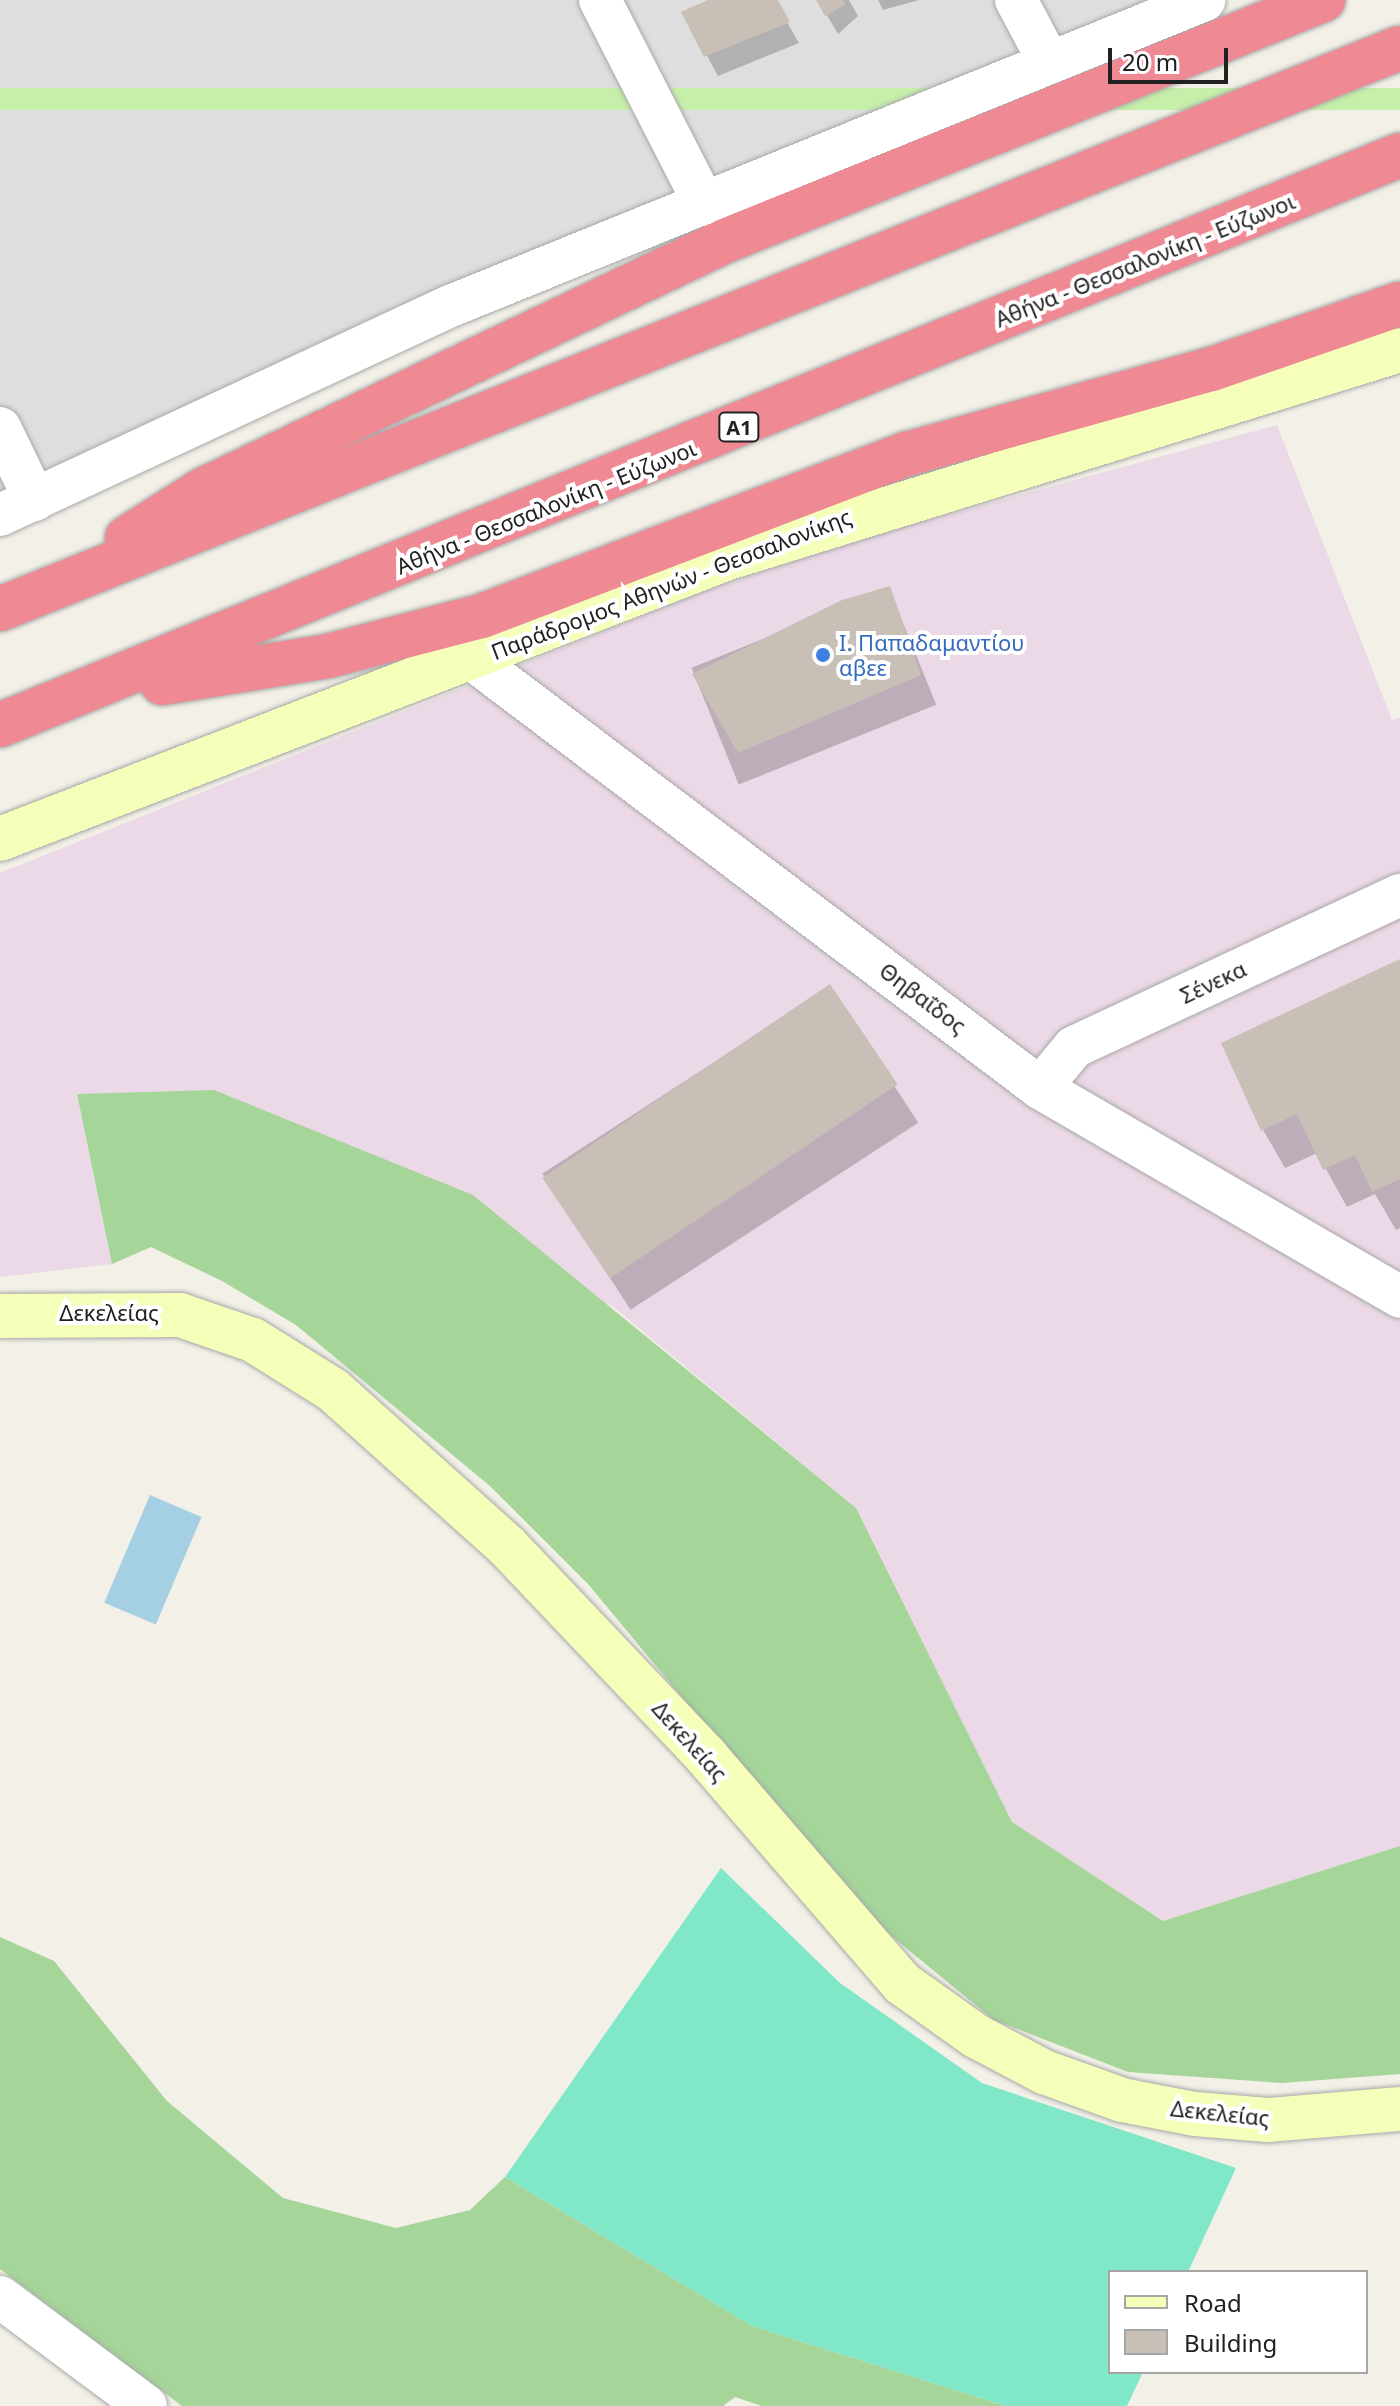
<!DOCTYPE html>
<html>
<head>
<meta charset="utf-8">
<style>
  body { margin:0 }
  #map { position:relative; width:1400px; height:2406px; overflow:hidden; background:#f2f0e7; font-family:"Noto Sans",sans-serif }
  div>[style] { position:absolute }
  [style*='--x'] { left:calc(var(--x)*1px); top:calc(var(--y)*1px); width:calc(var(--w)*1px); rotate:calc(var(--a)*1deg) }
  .residential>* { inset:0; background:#dfdede }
  .industrial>* { inset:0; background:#ecd9e7 }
  .grass>* { inset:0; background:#c6efaa; transform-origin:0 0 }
  .forest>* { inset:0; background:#a5d599 }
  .pitch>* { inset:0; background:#80e7c8 }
  .water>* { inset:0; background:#a5cfe3; transform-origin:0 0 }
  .shadow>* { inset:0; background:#0003; transform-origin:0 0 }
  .building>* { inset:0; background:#c8bfb6; transform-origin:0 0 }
  .roads { filter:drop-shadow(0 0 2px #a8a8a8) drop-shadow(0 0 2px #a8a8a8) }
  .minor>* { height:42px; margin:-21px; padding:0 21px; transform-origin:21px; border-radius:21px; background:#fff }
  .secondary>* { height:44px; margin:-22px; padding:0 22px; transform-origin:22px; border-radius:22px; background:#f5ffb9 }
  .motorway>* { height:44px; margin:-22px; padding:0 22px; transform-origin:22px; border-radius:22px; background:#ef8a94 }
  .dots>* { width:22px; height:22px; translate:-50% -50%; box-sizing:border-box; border:4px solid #fff; border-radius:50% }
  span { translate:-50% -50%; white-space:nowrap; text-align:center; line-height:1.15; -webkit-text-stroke:8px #fff; paint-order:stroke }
  .shield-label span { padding:2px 6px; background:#fff; border:2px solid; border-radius:6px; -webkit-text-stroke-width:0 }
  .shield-label { font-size:20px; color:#212121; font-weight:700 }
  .street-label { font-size:22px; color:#212121 }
  .shop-label { font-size:22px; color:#366cbe }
  .left { translate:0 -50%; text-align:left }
  .legend { position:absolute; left:1108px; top:2270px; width:260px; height:104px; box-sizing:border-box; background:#fff; border:2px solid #a6a6a6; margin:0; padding:10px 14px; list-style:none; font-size:24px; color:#212121 }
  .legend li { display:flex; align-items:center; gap:16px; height:40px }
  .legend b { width:40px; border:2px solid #a6a6a6 }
  .scale { position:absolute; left:1108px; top:48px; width:120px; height:36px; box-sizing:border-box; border:4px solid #212121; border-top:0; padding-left:10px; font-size:24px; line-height:28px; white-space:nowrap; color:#212121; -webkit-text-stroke:6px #fff; paint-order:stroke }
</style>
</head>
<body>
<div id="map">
  <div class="residential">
    <i style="clip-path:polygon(0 0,1169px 0,0 502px)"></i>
  </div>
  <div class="industrial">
    <i style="clip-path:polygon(1277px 425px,1392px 720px,1400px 718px,1400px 1846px,1163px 1921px,1012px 1822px,856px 1508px,612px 1306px,77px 1094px,112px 1264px,0 1277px,0 873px,697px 594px,862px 538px)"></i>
  </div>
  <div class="grass">
    <i style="left:1400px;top:88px;width:22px;height:1507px;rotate:90deg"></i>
  </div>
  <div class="forest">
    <i style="clip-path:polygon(214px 1090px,473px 1195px,856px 1508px,1012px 1822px,1163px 1921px,1400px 1846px,1400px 2074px,1282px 2083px,1128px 2072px,994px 2020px,857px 1908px,588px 1584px,490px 1486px,296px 1325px,222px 1281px,151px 1247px,112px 1264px,77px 1094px)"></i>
    <i style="clip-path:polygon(0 1937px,54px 1961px,167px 2101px,283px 2198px,396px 2228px,470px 2210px,505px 2177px,752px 2326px,1006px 2406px,762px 2406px,735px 2397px,723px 2406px,182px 2406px,0 2269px)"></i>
  </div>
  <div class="pitch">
    <i style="clip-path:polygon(721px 1868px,840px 1983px,982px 2083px,1236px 2168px,1188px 2272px,1110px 2272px,1110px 2372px,1143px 2372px,1127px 2406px,1006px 2406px,752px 2326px,505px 2177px)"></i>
  </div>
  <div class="water">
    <i style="left:150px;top:1495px;width:56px;height:117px;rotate:23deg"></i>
  </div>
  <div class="shadow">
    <i style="clip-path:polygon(713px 0,774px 0,799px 43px,718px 76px,684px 13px)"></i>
    <i style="clip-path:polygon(818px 0,849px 0,858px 16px,838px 34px)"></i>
    <i style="clip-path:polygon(878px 0,919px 0,883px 10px)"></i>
    <i style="left:889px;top:588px;width:126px;height:213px;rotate:68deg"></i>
    <i style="clip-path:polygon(1400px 962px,1400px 1228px,1396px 1230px,1375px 1194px,1347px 1207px,1317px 1153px,1285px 1168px,1263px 1130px)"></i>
    <i style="left:830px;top:987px;width:162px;height:343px;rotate:57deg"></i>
  </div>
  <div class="building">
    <i style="clip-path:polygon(708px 0,778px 0,790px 22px,704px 57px,681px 12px)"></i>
    <i style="clip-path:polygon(816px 0,843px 0,845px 5px,825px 16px)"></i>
    <i style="clip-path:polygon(890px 586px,921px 675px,738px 753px,692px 674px,842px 600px)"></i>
    <i style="clip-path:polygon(1400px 959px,1400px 1179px,1372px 1192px,1355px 1155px,1323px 1170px,1297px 1114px,1261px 1131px,1221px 1043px)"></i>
    <i style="left:830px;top:984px;width:121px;height:347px;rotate:56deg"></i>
  </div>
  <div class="roads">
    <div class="minor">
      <i style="--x:600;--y:0;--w:230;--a:62.9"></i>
      <i style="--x:1016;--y:0;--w:70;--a:62"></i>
      <i style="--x:0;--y:428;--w:80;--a:64.1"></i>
      <i style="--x:0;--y:515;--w:499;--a:-24.9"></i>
      <i style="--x:453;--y:305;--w:811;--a:-22.08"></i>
      <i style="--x:472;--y:659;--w:712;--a:37.06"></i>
      <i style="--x:1040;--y:1088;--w:416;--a:30.1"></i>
      <i style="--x:1040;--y:1088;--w:53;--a:-50.3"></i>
      <i style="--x:1074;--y:1047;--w:360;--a:-25"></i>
      <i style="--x:0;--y:2297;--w:182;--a:36.7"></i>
    </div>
    <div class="secondary">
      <i style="--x:0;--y:839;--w:780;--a:-21.11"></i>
      <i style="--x:728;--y:558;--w:703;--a:-17.2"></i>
      <i style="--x:0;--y:1316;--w:180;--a:-0.3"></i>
      <i style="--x:180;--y:1315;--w:77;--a:18.9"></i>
      <i style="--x:253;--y:1340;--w:94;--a:32"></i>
      <i style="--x:333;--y:1390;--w:234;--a:41.9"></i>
      <i style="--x:507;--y:1546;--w:289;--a:46.5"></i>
      <i style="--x:706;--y:1756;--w:301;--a:49.2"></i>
      <i style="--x:903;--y:1984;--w:90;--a:35.5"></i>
      <i style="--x:976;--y:2036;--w:77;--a:27.9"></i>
      <i style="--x:1044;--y:2072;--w:83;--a:19.7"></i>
      <i style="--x:1122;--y:2100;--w:74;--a:10.9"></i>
      <i style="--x:1195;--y:2114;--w:73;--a:4.7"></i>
      <i style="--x:1268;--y:2120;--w:132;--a:-4.8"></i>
    </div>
    <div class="motorway">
      <i style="--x:127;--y:538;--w:90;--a:-32.3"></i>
      <i style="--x:203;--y:490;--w:578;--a:-25.5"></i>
      <i style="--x:725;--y:241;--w:645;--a:-21.95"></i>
      <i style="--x:0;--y:609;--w:1508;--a:-21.84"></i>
      <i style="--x:162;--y:683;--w:168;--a:-9.2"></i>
      <i style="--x:328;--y:656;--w:159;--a:-14.6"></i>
      <i style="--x:482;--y:616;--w:455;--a:-20.9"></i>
      <i style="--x:907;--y:454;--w:317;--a:-15.6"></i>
      <i style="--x:1212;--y:369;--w:199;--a:-19.1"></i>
      <i style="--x:0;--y:725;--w:1512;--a:-22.15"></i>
    </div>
  </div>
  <div class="dots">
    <i style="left:823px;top:655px;background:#3f7fe0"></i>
  </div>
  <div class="shield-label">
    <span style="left:739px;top:427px">Α1</span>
  </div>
  <div class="street-label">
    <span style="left:1145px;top:260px;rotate:-22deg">Αθήνα - Θεσσαλονίκη - Εύζωνοι</span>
    <span style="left:546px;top:507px;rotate:-22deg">Αθήνα - Θεσσαλονίκη - Εύζωνοι</span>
    <span style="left:671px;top:584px;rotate:-21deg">Παράδρομος Αθηνών - Θεσσαλονίκης</span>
    <span style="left:1213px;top:982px;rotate:-25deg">Σένεκα</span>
    <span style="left:923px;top:998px;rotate:37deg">Θηβαΐδος</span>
    <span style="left:109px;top:1313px">Δεκελείας</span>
    <span style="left:690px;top:1741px;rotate:48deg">Δεκελείας</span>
    <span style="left:1220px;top:2113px;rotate:6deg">Δεκελείας</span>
  </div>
  <div class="shop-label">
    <span class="left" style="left:839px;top:655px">Ι. Παπαδαμαντίου<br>αβεε</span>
  </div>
  <ul class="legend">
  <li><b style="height:10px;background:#f5ffb9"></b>Road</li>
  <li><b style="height:22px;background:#c8bfb6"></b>Building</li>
  </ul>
  <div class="scale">20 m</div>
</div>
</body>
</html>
